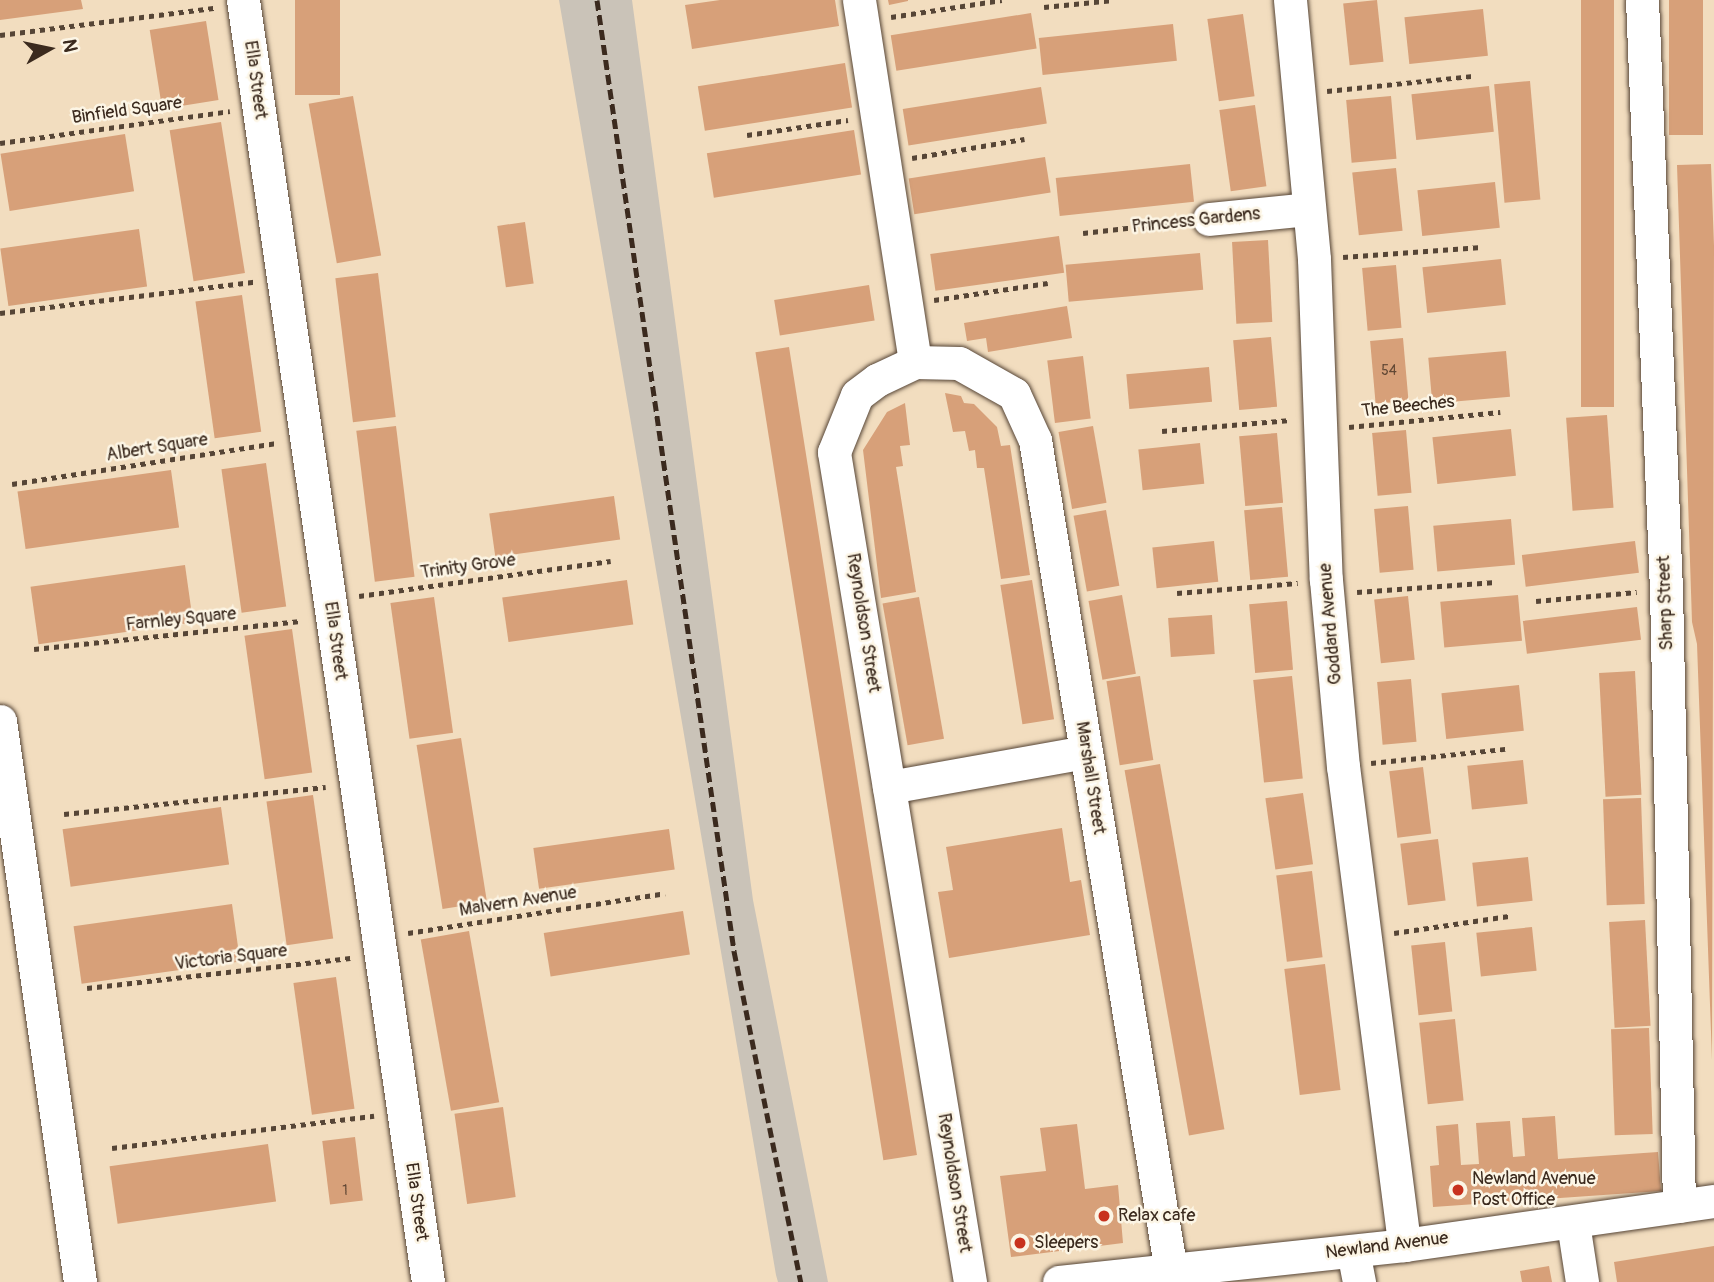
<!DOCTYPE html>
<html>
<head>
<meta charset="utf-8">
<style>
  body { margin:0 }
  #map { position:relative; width:1714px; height:1282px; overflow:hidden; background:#f2ddbf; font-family:Pangolin,sans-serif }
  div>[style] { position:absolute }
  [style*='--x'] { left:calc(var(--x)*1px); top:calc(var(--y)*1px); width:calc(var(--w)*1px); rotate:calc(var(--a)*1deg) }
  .industrial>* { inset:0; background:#cac3b8 }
  .building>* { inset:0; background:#d7a079; transform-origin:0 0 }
  .path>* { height:4.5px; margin-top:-2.25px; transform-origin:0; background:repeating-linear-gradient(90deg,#564536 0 5px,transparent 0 10px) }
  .roads { filter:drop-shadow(0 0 2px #564536) drop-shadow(0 0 2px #564536) }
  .minor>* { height:33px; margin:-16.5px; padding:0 16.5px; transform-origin:16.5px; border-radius:16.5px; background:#fff }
  .rail>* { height:5px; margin-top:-2.5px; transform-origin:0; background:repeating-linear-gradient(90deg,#3b2a1e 0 10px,transparent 0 15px) }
  .dots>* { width:19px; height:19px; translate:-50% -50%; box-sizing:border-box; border:4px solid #fcf5e5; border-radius:50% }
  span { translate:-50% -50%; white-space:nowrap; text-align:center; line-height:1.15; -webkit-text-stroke:5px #fcf5e5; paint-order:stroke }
  .number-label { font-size:14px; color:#624835 }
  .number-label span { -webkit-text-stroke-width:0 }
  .street-label { font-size:18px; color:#3b2a1e }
  .poi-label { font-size:18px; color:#3b2a1e }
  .left { translate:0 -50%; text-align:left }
  .north { position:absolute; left:14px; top:14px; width:70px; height:70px; -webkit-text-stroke:5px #fcf5e5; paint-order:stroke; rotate:81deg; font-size:19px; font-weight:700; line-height:28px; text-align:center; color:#3b2a1e }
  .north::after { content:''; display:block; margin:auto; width:24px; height:32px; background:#3b2a1e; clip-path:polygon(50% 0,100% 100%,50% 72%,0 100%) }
</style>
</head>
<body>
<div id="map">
  <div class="industrial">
    <i style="clip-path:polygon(559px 0,632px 0,753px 900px,828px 1282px,778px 1282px,776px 1275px)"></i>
  </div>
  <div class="building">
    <i style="clip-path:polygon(0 0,81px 0,83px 9px,0 20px)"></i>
    <i style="left:295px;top:0;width:45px;height:95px"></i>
    <i style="clip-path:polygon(720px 0,835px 0,839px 26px,692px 49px,685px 5px)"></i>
    <i style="clip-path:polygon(888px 0,908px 0,908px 1px,889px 5px)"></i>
    <i style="left:1377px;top:0;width:62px;height:34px;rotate:84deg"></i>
    <i style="left:1581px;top:0;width:33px;height:407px"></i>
    <i style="left:1669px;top:0;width:34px;height:135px"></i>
    <i style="left:1483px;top:9px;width:47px;height:79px;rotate:84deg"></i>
    <i style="left:1031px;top:13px;width:36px;height:142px;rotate:81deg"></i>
    <i style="left:1243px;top:14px;width:83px;height:36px;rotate:82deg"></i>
    <i style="left:206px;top:21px;width:80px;height:57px;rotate:81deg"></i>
    <i style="left:1173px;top:24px;width:37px;height:135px;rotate:84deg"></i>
    <i style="left:845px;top:63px;width:45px;height:149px;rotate:81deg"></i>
    <i style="left:1530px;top:81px;width:119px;height:36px;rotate:85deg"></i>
    <i style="left:1489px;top:86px;width:46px;height:78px;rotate:84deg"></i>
    <i style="left:1041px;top:87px;width:37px;height:140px;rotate:81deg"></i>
    <i style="left:353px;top:96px;width:162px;height:45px;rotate:80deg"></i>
    <i style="left:1391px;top:96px;width:63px;height:45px;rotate:85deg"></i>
    <i style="left:1255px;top:105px;width:82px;height:36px;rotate:82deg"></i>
    <i style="left:221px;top:122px;width:153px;height:52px;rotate:81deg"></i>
    <i style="left:854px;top:130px;width:45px;height:149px;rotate:81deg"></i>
    <i style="left:125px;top:134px;width:58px;height:126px;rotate:81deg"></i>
    <i style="left:1045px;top:157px;width:36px;height:138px;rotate:81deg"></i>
    <i style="left:1190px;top:164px;width:38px;height:135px;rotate:84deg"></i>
    <i style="clip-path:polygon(1711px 164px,1714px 246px,1712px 1060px,1697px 644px,1692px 622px,1677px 165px)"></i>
    <i style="left:1396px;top:168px;width:63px;height:44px;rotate:84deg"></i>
    <i style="left:1495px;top:182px;width:46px;height:78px;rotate:84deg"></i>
    <i style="left:525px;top:222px;width:62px;height:28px;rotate:82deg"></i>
    <i style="left:139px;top:229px;width:58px;height:140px;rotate:82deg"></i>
    <i style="left:1059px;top:236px;width:37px;height:130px;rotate:82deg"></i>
    <i style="left:1268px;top:240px;width:82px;height:36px;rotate:87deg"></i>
    <i style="left:1200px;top:253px;width:37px;height:135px;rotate:85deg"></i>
    <i style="left:1501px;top:259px;width:46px;height:79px;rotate:84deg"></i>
    <i style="left:1396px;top:265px;width:63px;height:34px;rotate:85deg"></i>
    <i style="left:378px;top:273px;width:145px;height:43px;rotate:83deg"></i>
    <i style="left:869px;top:285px;width:36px;height:96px;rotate:81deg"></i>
    <i style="left:242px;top:295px;width:138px;height:47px;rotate:82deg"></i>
    <i style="clip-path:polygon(1067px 306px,1072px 338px,988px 352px,986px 338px,967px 341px,964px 323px)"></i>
    <i style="left:1271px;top:337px;width:70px;height:38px;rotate:85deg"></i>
    <i style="left:1403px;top:338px;width:63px;height:33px;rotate:85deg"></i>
    <i style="left:789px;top:347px;width:818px;height:34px;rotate:81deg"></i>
    <i style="left:1506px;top:351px;width:46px;height:78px;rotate:85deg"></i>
    <i style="left:1083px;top:356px;width:63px;height:36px;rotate:83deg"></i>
    <i style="left:1209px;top:367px;width:35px;height:83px;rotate:85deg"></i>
    <i style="clip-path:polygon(945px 393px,961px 396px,964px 403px,974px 404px,997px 427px,1001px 446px,1010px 445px,1030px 575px,1001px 579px,984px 468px,977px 468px,975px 450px,969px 451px,965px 431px,953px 432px)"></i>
    <i style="clip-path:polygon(905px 403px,910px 445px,900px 446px,903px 466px,896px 467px,916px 592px,881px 598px,863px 450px,887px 412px)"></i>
    <i style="left:1607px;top:415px;width:93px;height:41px;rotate:86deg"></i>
    <i style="left:396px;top:426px;width:152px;height:40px;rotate:83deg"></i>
    <i style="left:1093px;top:426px;width:78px;height:35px;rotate:80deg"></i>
    <i style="left:1511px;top:429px;width:47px;height:79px;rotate:84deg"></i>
    <i style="left:1406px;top:430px;width:63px;height:34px;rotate:85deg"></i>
    <i style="left:1277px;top:433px;width:70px;height:38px;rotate:85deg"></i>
    <i style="left:1200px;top:443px;width:41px;height:62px;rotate:84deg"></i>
    <i style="left:266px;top:463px;width:145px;height:45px;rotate:82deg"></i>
    <i style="left:171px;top:470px;width:58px;height:155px;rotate:82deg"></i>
    <i style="left:614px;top:496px;width:44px;height:126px;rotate:82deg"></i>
    <i style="left:1408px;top:506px;width:64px;height:34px;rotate:85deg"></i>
    <i style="left:1282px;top:507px;width:70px;height:38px;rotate:85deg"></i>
    <i style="left:1106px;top:510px;width:77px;height:33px;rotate:80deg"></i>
    <i style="left:1511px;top:519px;width:46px;height:78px;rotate:85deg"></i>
    <i style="left:1214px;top:541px;width:41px;height:62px;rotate:84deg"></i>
    <i style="left:1635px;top:541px;width:32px;height:114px;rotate:83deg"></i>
    <i style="left:185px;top:565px;width:58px;height:156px;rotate:82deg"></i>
    <i style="left:627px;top:580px;width:45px;height:126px;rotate:82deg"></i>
    <i style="left:1032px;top:580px;width:141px;height:32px;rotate:81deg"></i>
    <i style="left:1122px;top:595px;width:80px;height:34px;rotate:80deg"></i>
    <i style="left:1518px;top:595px;width:46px;height:78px;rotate:85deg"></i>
    <i style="left:1408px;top:596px;width:64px;height:34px;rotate:84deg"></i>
    <i style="left:434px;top:597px;width:137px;height:44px;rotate:82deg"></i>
    <i style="left:919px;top:597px;width:144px;height:37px;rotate:80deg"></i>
    <i style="left:1287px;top:601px;width:69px;height:38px;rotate:85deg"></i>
    <i style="left:1637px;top:607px;width:33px;height:115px;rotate:83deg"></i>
    <i style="left:1212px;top:615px;width:39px;height:44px;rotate:86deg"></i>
    <i style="left:292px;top:629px;width:145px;height:48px;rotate:82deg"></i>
    <i style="left:1635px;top:671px;width:124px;height:36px;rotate:87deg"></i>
    <i style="left:1140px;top:676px;width:85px;height:34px;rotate:81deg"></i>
    <i style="left:1292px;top:676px;width:103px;height:39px;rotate:84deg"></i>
    <i style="left:1411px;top:679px;width:63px;height:34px;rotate:85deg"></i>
    <i style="left:1519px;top:685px;width:46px;height:78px;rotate:84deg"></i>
    <i style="left:461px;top:738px;width:166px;height:45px;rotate:81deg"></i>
    <i style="left:1523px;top:760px;width:44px;height:56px;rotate:84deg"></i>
    <i style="left:1160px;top:764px;width:371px;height:36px;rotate:80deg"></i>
    <i style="left:1423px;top:767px;width:67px;height:34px;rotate:83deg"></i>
    <i style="left:1303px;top:793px;width:72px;height:38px;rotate:82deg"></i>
    <i style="left:313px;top:795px;width:145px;height:47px;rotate:82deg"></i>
    <i style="left:1641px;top:798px;width:106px;height:38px;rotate:88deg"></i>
    <i style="left:221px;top:807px;width:58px;height:160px;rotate:82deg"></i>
    <i style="clip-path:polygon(1062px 828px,1070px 882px,1081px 880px,1090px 935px,949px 958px,938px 892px,953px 890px,946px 847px)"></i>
    <i style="left:669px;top:829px;width:41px;height:137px;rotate:82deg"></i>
    <i style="left:1438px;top:839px;width:62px;height:38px;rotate:83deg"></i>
    <i style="left:1528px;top:857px;width:44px;height:56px;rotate:84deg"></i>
    <i style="left:1312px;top:871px;width:87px;height:36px;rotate:83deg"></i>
    <i style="left:232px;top:904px;width:58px;height:160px;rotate:82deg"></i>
    <i style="left:683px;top:911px;width:44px;height:141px;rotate:81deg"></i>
    <i style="left:1645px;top:920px;width:106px;height:36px;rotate:87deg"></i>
    <i style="left:1532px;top:927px;width:44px;height:56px;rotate:84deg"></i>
    <i style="left:469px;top:931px;width:174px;height:49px;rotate:80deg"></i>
    <i style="left:1445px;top:942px;width:70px;height:34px;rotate:84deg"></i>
    <i style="left:1325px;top:964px;width:127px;height:41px;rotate:83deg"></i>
    <i style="left:336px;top:977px;width:133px;height:43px;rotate:82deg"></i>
    <i style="left:1455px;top:1019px;width:82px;height:36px;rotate:84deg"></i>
    <i style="left:1649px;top:1028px;width:106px;height:38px;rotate:88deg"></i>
    <i style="left:503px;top:1107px;width:91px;height:49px;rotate:82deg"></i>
    <i style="clip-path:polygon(1555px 1116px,1558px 1159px,1658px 1152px,1661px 1191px,1433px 1207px,1430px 1166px,1439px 1165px,1436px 1126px,1458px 1124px,1461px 1165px,1479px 1164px,1476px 1123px,1510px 1121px,1513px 1157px,1525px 1156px,1522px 1118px)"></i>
    <i style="clip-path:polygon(1077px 1124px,1085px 1189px,1118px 1185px,1123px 1243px,1011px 1257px,1000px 1176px,1046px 1171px,1040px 1128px)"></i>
    <i style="left:355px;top:1137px;width:64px;height:33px;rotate:83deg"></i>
    <i style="left:268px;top:1144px;width:58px;height:160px;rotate:82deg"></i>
    <i style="clip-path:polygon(1714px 1246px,1714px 1282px,1617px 1282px,1614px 1262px)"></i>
    <i style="clip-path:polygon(1549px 1266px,1552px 1282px,1522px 1282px,1520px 1271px)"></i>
  </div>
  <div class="path">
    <i style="--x:1044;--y:7;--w:70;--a:-5.7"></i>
    <i style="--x:891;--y:17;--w:112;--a:-8.7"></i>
    <i style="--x:0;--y:35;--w:217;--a:-7.2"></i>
    <i style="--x:1327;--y:91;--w:147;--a:-5.9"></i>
    <i style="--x:747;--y:135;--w:102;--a:-8.4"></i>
    <i style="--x:0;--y:143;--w:232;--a:-7.9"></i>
    <i style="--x:912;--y:158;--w:114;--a:-9.6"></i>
    <i style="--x:1083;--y:233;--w:97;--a:-6.5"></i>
    <i style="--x:1343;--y:257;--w:139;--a:-4.1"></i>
    <i style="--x:934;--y:300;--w:115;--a:-8.5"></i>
    <i style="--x:0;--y:313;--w:256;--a:-7"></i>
    <i style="--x:1349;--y:427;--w:152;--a:-5.7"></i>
    <i style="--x:1162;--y:431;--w:129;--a:-4.9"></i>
    <i style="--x:12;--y:484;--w:268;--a:-8.8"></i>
    <i style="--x:1357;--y:592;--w:139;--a:-4.1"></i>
    <i style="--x:1177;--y:593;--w:121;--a:-4.7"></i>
    <i style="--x:359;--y:596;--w:254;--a:-7.9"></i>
    <i style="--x:1536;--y:601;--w:101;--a:-5.1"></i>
    <i style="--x:34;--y:649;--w:268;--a:-6"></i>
    <i style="--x:1371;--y:763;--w:135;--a:-6"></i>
    <i style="--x:64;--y:814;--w:263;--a:-5.9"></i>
    <i style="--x:408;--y:933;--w:260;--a:-8.8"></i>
    <i style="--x:1394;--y:933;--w:116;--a:-8.4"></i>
    <i style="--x:87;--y:988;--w:265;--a:-6.5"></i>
    <i style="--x:112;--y:1148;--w:264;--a:-7"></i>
  </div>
  <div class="roads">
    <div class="minor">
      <i style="--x:243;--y:0;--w:1295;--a:81.79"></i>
      <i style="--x:859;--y:0;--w:366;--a:81.2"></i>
      <i style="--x:1290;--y:0;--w:260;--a:84.7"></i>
      <i style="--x:1314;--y:259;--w:321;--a:87.9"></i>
      <i style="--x:1326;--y:580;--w:187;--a:84.8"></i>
      <i style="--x:1343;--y:766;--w:483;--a:82.7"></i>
      <i style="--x:1642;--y:0;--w:590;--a:87.67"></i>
      <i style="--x:1666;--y:590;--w:616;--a:88.79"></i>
      <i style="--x:1209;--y:219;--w:100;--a:-5.7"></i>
      <i style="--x:0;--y:721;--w:567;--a:81.88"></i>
      <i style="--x:889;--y:787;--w:200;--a:-10.1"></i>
      <i style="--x:1573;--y:1223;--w:60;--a:81.3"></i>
      <i style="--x:1353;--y:1251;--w:32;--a:79"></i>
      <i style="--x:970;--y:1282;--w:841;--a:-99.31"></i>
      <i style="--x:834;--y:452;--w:61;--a:-68"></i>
      <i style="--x:857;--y:395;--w:25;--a:-37"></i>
      <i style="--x:877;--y:380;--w:42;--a:-25.3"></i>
      <i style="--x:915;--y:362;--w:44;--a:1.3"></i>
      <i style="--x:959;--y:363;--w:63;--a:29.4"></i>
      <i style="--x:1014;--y:394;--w:51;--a:65.5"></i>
      <i style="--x:1035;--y:440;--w:842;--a:80.71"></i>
      <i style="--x:1059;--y:1282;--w:347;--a:-6.1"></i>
      <i style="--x:1404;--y:1245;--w:313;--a:-8.1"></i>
    </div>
  </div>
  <div class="rail">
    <i style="--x:597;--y:0;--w:961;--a:81.8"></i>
    <i style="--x:734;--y:951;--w:338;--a:78.6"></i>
  </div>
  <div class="dots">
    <i style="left:1458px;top:1190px;background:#c8321e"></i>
    <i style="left:1104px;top:1216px;background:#c8321e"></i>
    <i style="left:1020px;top:1243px;background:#c8321e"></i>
  </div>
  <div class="number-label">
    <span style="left:1389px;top:371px">54</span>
    <span style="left:345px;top:1191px">1</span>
  </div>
  <div class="street-label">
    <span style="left:255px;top:80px;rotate:82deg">Ella Street</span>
    <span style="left:127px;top:111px;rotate:-8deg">Binfield Square</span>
    <span style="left:1196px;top:221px;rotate:-6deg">Princess Gardens</span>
    <span style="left:1408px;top:407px;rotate:-6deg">The Beeches</span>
    <span style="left:157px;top:448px;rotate:-9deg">Albert Square</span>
    <span style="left:468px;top:567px;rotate:-8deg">Trinity Grove</span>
    <span style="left:1666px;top:603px;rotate:-92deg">Sharp Street</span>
    <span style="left:181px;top:620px;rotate:-6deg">Farnley Square</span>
    <span style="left:863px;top:623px;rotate:81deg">Reynoldson Street</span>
    <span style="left:1331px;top:624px;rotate:-95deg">Goddard Avenue</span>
    <span style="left:335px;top:641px;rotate:82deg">Ella Street</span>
    <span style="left:1090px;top:778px;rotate:81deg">Marshall Street</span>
    <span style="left:518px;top:902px;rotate:-9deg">Malvern Avenue</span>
    <span style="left:231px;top:958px;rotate:-7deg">Victoria Square</span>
    <span style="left:954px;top:1183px;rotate:81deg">Reynoldson Street</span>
    <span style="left:416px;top:1202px;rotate:82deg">Ella Street</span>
    <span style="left:1387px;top:1246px;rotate:-7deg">Newland Avenue</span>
  </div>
  <div class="poi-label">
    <span class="left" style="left:1472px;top:1190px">Newland Avenue<br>Post Office</span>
    <span class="left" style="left:1118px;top:1216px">Relax cafe</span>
    <span class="left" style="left:1034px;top:1243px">Sleepers</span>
  </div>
  <div class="north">N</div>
</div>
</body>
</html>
